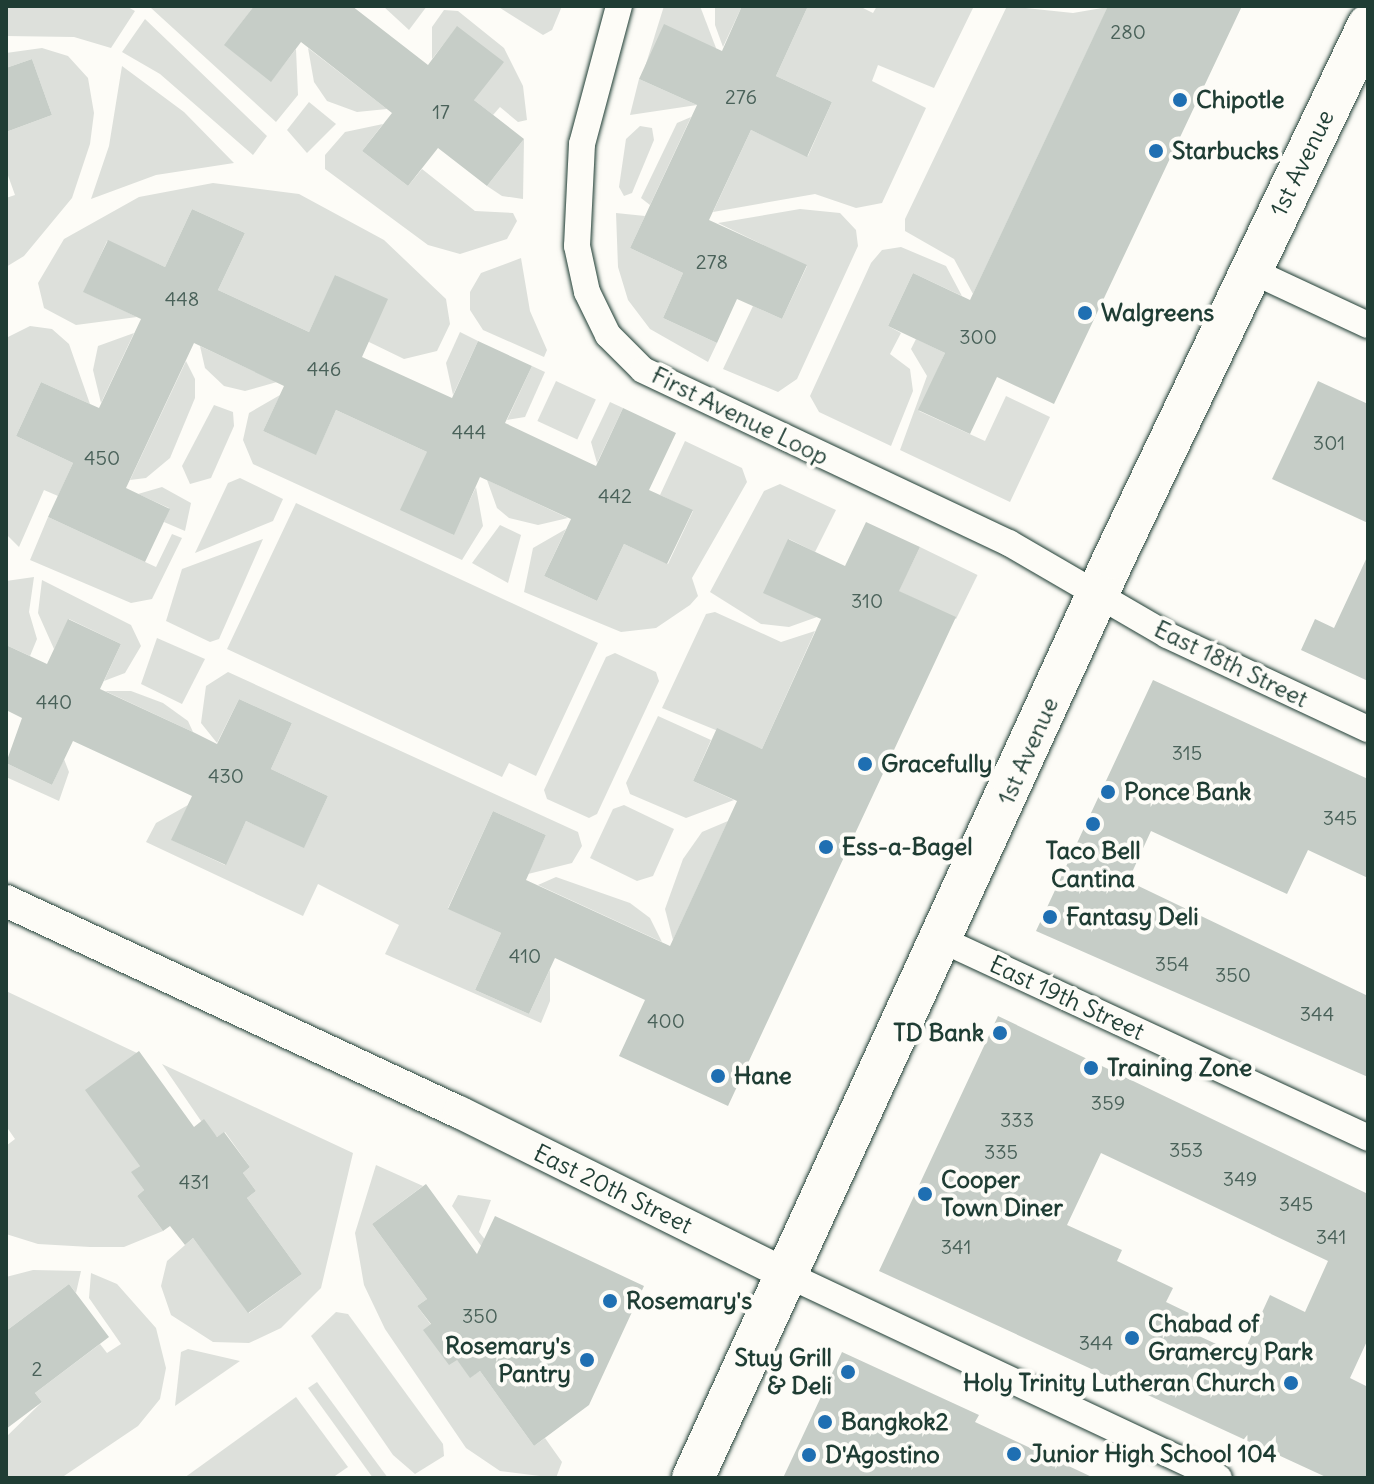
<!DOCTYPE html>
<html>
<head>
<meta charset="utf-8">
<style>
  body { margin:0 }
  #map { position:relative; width:1374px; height:1484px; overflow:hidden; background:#fdfcf7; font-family:Delius,sans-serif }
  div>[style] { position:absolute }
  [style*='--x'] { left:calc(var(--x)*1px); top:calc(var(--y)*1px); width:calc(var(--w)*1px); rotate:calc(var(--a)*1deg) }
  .green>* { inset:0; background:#dde0db; transform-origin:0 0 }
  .building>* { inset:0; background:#c6cdc7 }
  .roads { filter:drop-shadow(0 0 2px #1f3d34) drop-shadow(0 0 2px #1f3d34) }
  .minor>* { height:26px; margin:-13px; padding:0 13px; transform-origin:13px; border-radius:13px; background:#fdfcf7 }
  .tertiary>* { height:32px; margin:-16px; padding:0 16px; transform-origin:16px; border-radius:16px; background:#fdfcf7 }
  .primary>* { height:42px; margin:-21px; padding:0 21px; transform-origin:21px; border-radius:21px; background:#fdfcf7 }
  .dots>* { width:22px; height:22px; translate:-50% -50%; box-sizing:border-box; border:4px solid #fdfcf7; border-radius:50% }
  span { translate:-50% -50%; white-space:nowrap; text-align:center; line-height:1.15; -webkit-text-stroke:8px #fdfcf7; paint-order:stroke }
  .number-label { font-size:20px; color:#496159 }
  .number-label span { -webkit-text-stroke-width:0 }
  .poi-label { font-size:24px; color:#1f3d34; font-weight:700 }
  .left { translate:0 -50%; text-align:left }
  .right { translate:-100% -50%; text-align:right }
  .street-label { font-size:24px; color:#1f3d34 }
  .frame { position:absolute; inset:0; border:8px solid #1f3d34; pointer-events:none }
</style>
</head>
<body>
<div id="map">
  <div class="green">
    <i style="clip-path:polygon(6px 6px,126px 6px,135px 11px,111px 48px,74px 37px,6px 36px)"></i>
    <i style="clip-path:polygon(254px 6px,225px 45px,271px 81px,296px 49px,298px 95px,276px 122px,151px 8px)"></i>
    <i style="clip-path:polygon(383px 6px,427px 6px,409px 30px)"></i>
    <i style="clip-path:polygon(497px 6px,562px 6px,552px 30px,543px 35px)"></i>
    <i style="clip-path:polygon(664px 6px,700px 6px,716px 48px,645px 67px)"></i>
    <i style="clip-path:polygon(715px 6px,742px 6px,723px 47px,715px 25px)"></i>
    <i style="clip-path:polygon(808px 6px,859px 6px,873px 13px,877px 6px,974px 6px,934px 88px,878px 65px,872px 81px,926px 108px,882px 203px,856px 208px,815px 194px,713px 212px,751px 130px,808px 156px,832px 102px,776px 76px)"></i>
    <i style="clip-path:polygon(1007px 6px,1073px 13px,1108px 7px,973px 294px,954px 259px,905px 231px,905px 219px)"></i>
    <i style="clip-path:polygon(444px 10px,458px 11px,504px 48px,523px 86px,527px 120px,518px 122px,500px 107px,493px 115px,474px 100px,457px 27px,432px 59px,432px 27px)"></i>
    <i style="clip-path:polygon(145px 19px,267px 136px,253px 155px,160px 74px,122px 52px)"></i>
    <i style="clip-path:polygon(42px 48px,68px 56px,88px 78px,94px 113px,90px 144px,72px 198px,24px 256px,6px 267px,6px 198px,15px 195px,6px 170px,6px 132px,52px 115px,32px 59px,6px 68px,6px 53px)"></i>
    <i style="clip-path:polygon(308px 48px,387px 109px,357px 112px,327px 101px,314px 82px)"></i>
    <i style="clip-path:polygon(122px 66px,184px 112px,234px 163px,156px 175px,91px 199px,109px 146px)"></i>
    <i style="clip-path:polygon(639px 79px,697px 105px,630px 115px)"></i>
    <i style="clip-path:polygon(309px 102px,336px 124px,307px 153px,287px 130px)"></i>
    <i style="clip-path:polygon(691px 117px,650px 205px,641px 198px,677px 123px)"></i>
    <i style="clip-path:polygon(383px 124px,362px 151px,408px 186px,422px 169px,475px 211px,513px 213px,517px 221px,507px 239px,460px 254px,428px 245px,325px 169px,325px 155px,345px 132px)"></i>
    <i style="clip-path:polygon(640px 126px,652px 128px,654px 140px,632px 193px,624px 196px,619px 187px,626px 139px)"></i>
    <i style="clip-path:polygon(524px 139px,523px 199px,502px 196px,487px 186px)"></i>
    <i style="clip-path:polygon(213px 183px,299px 194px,384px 240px,446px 299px,450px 324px,437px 351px,404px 359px,369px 342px,336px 275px,309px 332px,218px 290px,245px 233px,192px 209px,165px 267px,107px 241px,84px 292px,137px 317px,76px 325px,44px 308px,38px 283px,64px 239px,139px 197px)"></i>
    <i style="clip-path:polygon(800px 209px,840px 213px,856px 230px,858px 246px,797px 379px,778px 392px,723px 369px,753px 306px,782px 319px,807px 266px,718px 223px)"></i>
    <i style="clip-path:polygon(616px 213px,645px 216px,630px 248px,683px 273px,663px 318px,717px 343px,708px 362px,650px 329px,628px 300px,618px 267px)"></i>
    <i style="clip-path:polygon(901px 247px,946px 266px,962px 296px,913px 273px,888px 326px,901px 333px,890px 354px,910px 369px,913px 391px,891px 446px,819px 412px,810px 396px,871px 263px,882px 250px)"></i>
    <i style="clip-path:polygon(521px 258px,530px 311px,547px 350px,544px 357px,483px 330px,470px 310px,470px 292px,481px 273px)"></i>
    <i style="clip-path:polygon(30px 326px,52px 329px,69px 344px,90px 404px,41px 382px,16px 436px,73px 463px,58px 496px,44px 490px,19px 547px,6px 534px,6px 338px)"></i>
    <i style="clip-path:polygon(460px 332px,478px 341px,453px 395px,446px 363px)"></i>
    <i style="clip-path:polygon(134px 333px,101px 403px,93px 370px,98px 346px)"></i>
    <i style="clip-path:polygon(916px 339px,945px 353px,919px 411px,985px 441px,1006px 396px,1050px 417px,1010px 502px,900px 450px,927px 376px,911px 349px)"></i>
    <i style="clip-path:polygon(200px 346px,277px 382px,245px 391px,224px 386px,205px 368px)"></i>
    <i style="clip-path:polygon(186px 361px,195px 379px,195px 398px,170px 458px,146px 478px,130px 480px)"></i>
    <i style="clip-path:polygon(532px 366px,545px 372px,525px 417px,507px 420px)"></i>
    <i style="left:556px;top:381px;width:44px;height:44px;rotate:25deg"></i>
    <i style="clip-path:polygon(280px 395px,263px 431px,316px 454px,336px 410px,427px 452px,453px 535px,476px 487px,483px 526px,462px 560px,253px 464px,243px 440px,249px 413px)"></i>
    <i style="clip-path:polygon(610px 402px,623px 408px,597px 463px,591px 442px)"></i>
    <i style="clip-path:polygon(214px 405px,233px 412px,234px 426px,211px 478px,190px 484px,182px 466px)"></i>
    <i style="clip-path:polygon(685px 441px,742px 468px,747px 482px,692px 578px,698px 596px,690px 605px,656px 628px,621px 632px,524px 592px,533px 548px,566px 529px,544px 576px,597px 601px,624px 544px,668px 564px,693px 511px,660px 495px)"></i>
    <i style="clip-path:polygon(240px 478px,283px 499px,273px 521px,195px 553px,228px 483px)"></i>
    <i style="clip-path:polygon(487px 480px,568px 518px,538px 525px,509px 518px,497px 508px)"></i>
    <i style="clip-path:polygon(780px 484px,836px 510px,815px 552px,789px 539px,817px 617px,789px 627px,761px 624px,710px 592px,764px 491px)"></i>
    <i style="clip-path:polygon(162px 487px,191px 503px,185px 531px,164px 522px,169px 508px,138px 494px)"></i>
    <i style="clip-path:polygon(296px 503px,598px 643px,536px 776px,509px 763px,502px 777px,227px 649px)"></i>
    <i style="clip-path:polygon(48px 517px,156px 567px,172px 534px,182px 538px,152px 599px,131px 603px,30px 560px)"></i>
    <i style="clip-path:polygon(500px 525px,521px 535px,508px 583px,472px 563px)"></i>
    <i style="clip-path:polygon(263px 539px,219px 639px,210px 642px,166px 621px,182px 569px)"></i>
    <i style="left:920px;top:547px;width:64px;height:49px;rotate:26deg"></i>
    <i style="clip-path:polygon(34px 577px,29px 612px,37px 639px,30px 656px,6px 645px,6px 581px)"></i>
    <i style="clip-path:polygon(42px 580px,131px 625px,141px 646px,125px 673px,104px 681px,121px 644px,69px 619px,54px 649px,38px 613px)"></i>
    <i style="clip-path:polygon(715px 612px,781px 642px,815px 631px,762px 749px,662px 708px,706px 614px)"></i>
    <i style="clip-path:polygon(157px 638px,205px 659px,182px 704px,141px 684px)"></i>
    <i style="clip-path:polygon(615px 653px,656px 672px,659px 681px,597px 814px,589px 818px,547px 799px,544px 790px,606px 657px)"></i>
    <i style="clip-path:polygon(228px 672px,578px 832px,582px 846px,572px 863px,528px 874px,546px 835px,493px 811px,448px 908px,501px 933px,475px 990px,529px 1014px,550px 969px,550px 1001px,541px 1023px,385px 954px,399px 925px,318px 884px,303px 916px,146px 842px,156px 823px,188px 805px,172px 840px,225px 865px,246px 821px,304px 847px,328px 796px,271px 769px,292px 723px,239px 699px,217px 743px,201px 723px,206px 686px)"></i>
    <i style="clip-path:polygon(105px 691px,131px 691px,163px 703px,188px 721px,193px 732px)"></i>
    <i style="clip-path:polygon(658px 716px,711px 740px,693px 781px,734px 800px,686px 818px,630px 794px,626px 783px)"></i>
    <i style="clip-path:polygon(64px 759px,69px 772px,59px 801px,6px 777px,6px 763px,52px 785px)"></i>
    <i style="clip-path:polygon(624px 805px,674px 829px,653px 876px,637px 881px,590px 858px,613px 809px)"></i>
    <i style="clip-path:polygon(728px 821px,673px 940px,665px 909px,683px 859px,702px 832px)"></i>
    <i style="clip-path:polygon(556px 877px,630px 903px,650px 918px,662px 942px,538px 885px)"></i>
    <i style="clip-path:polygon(6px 991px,137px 1053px,140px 1166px,132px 1172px,144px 1190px,137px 1196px,163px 1231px,124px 1247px,90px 1247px,38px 1244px,6px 1234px,6px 1146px,15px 1139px,6px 1126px)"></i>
    <i style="clip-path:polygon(162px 1064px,353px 1153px,321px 1288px,281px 1328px,249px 1343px,213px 1342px,171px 1315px,161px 1286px,167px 1261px,193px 1238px,249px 1313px,302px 1274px,247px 1198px,256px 1191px,243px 1173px,250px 1167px,225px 1132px,217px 1137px,201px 1121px)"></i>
    <i style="clip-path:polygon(376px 1165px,423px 1186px,372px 1224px,427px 1299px,417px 1306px,470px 1377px,480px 1371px,534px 1446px,545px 1438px,562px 1462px,556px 1478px,500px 1471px,466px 1448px,385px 1329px,364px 1285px,355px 1233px)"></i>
    <i style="clip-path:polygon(458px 1195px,491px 1200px,479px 1232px,499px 1257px,487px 1254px,452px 1206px)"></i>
    <i style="clip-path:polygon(33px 1270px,81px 1271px,76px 1293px,69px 1284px,6px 1331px,6px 1277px)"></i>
    <i style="clip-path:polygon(91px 1273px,117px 1284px,156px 1328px,166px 1368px,160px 1399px,138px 1426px,61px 1478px,6px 1478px,6px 1437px,42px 1402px,35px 1393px,100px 1344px,107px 1353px,121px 1344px,89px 1298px)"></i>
    <i style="clip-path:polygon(336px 1312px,348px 1314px,443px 1444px,444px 1456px,415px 1474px,393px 1455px,311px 1336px)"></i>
    <i style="clip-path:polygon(188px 1349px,240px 1361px,175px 1406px,181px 1352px)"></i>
    <i style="clip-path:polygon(317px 1382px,388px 1478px,373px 1478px,308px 1388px)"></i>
    <i style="clip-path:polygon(296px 1397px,348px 1467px,332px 1478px,184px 1478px)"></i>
  </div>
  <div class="building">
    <i style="clip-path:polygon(254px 6px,352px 6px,428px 65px,457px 26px,504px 62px,474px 100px,524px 139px,487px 186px,438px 148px,408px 186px,362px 151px,392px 113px,301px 42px,271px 82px,224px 45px)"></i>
    <i style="clip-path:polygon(742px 6px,808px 6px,776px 76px,832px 102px,807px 157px,751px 130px,709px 220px,807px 265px,782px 319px,737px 299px,717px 343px,663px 318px,683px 273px,630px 248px,697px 105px,639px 79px,664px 24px,722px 51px)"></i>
    <i style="clip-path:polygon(1108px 6px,1242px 6px,1054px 404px,997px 377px,970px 434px,918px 410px,945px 353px,888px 326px,913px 273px,970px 300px)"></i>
    <i style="clip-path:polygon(32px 59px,52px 115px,6px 132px,6px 68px)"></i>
    <i style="clip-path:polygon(192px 209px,245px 233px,218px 290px,309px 332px,335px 275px,388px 299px,362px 357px,452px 398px,478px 341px,532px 366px,505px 423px,596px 466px,623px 408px,676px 433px,649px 490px,693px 510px,667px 564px,624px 544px,597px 601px,544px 576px,571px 519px,480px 477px,454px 535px,400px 510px,427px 452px,336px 410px,316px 455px,263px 431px,284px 386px,194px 343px,126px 488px,170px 509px,145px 562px,48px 517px,73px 463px,16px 436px,41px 382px,99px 408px,141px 319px,83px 292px,108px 240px,165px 267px)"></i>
    <i style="clip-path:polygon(1318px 381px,1368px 404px,1368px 523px,1272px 479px)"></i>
    <i style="clip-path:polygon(866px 522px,920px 547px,899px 591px,956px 617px,728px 1106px,619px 1056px,645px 1000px,555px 958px,529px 1014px,475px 990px,501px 933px,448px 909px,493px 811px,546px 835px,526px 880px,670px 946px,737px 801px,693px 781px,717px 728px,762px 749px,821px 619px,763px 593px,788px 539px,845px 566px)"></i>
    <i style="clip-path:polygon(1368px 555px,1368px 681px,1301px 650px,1315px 619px,1334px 628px)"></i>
    <i style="clip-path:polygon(68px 619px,121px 644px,100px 689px,193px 732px,217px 744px,239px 699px,292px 723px,271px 769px,328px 796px,304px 848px,246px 821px,226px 865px,171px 840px,192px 796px,73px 741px,52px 785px,6px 763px,22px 718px,6px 710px,6px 645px,47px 664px)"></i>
    <i style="clip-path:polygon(1153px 680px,1368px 779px,1368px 878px,1308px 850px,1287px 894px,1151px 831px,1128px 881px,1368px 996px,1368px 1077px,1036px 931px)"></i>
    <i style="clip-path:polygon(evenodd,998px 1016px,1368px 1194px,1368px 1339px,1350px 1378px,1368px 1387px,1368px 1478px,1328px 1478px,879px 1271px,998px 1016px,1101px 1153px,1328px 1261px,1305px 1312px,1270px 1295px,1242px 1356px,1186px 1330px,1193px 1315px,1166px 1302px,1173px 1288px,1117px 1261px,1122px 1250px,1067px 1225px,1101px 1153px)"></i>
    <i style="clip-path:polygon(139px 1051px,194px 1127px,204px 1119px,217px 1137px,224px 1132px,250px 1167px,243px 1173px,256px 1191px,247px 1198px,302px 1274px,248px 1313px,193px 1238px,185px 1245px,170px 1226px,163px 1231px,137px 1196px,144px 1190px,131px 1172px,140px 1166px,85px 1090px)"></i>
    <i style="clip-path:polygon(426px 1184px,477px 1254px,495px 1216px,644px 1286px,589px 1405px,534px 1446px,480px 1371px,470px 1378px,457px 1360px,449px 1365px,423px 1330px,431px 1324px,417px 1306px,427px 1299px,372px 1224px)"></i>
    <i style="clip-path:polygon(69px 1284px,109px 1337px,35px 1393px,42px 1402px,6px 1429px,6px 1331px)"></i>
    <i style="clip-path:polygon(842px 1352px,979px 1415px,975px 1422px,1094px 1478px,783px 1478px)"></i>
  </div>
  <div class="roads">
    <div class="minor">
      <i style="--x:619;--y:6;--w:143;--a:105"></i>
      <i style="--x:582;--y:144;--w:102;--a:92.8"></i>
      <i style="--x:577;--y:246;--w:47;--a:77.7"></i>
      <i style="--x:587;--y:292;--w:48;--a:64"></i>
      <i style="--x:608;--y:335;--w:49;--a:45"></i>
      <i style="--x:643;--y:370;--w:405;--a:25.3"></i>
      <i style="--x:1009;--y:543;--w:183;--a:30.2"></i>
      <i style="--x:1167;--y:635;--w:222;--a:25.1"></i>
      <i style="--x:1250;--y:270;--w:130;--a:25"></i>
      <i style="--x:940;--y:939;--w:472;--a:24.9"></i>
      <i style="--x:788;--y:1275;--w:476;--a:25.2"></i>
    </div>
    <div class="tertiary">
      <i style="--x:6;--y:901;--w:500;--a:25"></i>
      <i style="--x:459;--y:1112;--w:367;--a:26.4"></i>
    </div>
    <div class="primary">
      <i style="--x:693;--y:1478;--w:1012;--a:-65.41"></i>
      <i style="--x:1114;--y:558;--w:590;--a:-64.48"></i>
    </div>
  </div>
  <div class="dots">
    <i style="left:1180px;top:100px;background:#1f6fb2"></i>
    <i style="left:1156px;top:151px;background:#1f6fb2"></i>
    <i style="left:1085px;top:313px;background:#1f6fb2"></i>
    <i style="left:865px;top:764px;background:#1f6fb2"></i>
    <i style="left:1108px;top:792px;background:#1f6fb2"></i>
    <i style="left:1093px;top:824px;background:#1f6fb2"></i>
    <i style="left:826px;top:847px;background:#1f6fb2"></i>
    <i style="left:1050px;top:917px;background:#1f6fb2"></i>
    <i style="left:1000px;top:1033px;background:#1f6fb2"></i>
    <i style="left:1091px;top:1068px;background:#1f6fb2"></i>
    <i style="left:718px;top:1076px;background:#1f6fb2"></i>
    <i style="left:925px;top:1194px;background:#1f6fb2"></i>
    <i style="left:610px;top:1301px;background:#1f6fb2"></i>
    <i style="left:1132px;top:1338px;background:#1f6fb2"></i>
    <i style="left:587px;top:1360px;background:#1f6fb2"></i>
    <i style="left:848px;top:1372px;background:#1f6fb2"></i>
    <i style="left:1291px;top:1383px;background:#1f6fb2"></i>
    <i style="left:825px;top:1422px;background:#1f6fb2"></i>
    <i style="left:1014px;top:1454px;background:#1f6fb2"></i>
    <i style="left:809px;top:1455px;background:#1f6fb2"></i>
  </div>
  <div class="number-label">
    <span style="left:1128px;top:31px">280</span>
    <span style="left:741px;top:96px">276</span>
    <span style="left:441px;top:111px">17</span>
    <span style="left:712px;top:261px">278</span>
    <span style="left:182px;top:298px">448</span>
    <span style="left:978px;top:336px">300</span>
    <span style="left:324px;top:368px">446</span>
    <span style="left:469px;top:431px">444</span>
    <span style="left:1329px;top:442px">301</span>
    <span style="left:102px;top:457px">450</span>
    <span style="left:615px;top:495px">442</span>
    <span style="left:867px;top:600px">310</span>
    <span style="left:54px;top:701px">440</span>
    <span style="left:1187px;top:752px">315</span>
    <span style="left:226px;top:775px">430</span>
    <span style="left:1340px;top:817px">345</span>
    <span style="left:525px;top:955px">410</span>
    <span style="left:1172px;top:963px">354</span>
    <span style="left:1233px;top:974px">350</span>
    <span style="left:1317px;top:1013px">344</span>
    <span style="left:666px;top:1020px">400</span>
    <span style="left:1108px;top:1102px">359</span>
    <span style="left:1017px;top:1119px">333</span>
    <span style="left:1186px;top:1149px">353</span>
    <span style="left:1001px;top:1151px">335</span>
    <span style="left:1240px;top:1178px">349</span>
    <span style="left:194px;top:1181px">431</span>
    <span style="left:1296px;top:1203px">345</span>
    <span style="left:1331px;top:1236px">341</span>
    <span style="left:956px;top:1246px">341</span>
    <span style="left:480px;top:1315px">350</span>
    <span style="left:1096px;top:1342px">344</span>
    <span style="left:37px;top:1368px">2</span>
  </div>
  <div class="poi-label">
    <span class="left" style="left:1196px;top:100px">Chipotle</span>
    <span class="left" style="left:1172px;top:151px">Starbucks</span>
    <span class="left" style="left:1101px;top:313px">Walgreens</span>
    <span class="left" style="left:881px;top:764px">Gracefully</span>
    <span class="left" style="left:1124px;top:792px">Ponce Bank</span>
    <span class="left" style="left:842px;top:847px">Ess-a-Bagel</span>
    <span style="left:1093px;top:865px">Taco Bell<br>Cantina</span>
    <span class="left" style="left:1066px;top:917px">Fantasy Deli</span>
    <span class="right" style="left:984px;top:1033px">TD Bank</span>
    <span class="left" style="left:1107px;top:1068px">Training Zone</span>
    <span class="left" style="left:734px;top:1076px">Hane</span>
    <span class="left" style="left:941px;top:1194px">Cooper<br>Town Diner</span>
    <span class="left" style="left:626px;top:1301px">Rosemary's</span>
    <span class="left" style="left:1148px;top:1338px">Chabad of<br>Gramercy Park</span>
    <span class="right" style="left:571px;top:1360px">Rosemary's<br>Pantry</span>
    <span class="right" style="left:832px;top:1372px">Stuy Grill<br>&amp; Deli</span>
    <span class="right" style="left:1275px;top:1383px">Holy Trinity Lutheran Church</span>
    <span class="left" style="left:841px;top:1422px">Bangkok2</span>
    <span class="left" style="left:1030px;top:1454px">Junior High School 104</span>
    <span class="left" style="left:825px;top:1455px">D'Agostino</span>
  </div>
  <div class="street-label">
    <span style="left:1302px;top:163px;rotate:-64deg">1st Avenue</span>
    <span style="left:740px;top:416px;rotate:26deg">First Avenue Loop</span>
    <span style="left:1231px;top:664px;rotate:26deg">East 18th Street</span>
    <span style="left:1028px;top:751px;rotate:-66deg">1st Avenue</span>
    <span style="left:1067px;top:998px;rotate:25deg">East 19th Street</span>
    <span style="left:613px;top:1189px;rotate:26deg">East 20th Street</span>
  </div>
  <div class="frame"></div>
</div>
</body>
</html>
